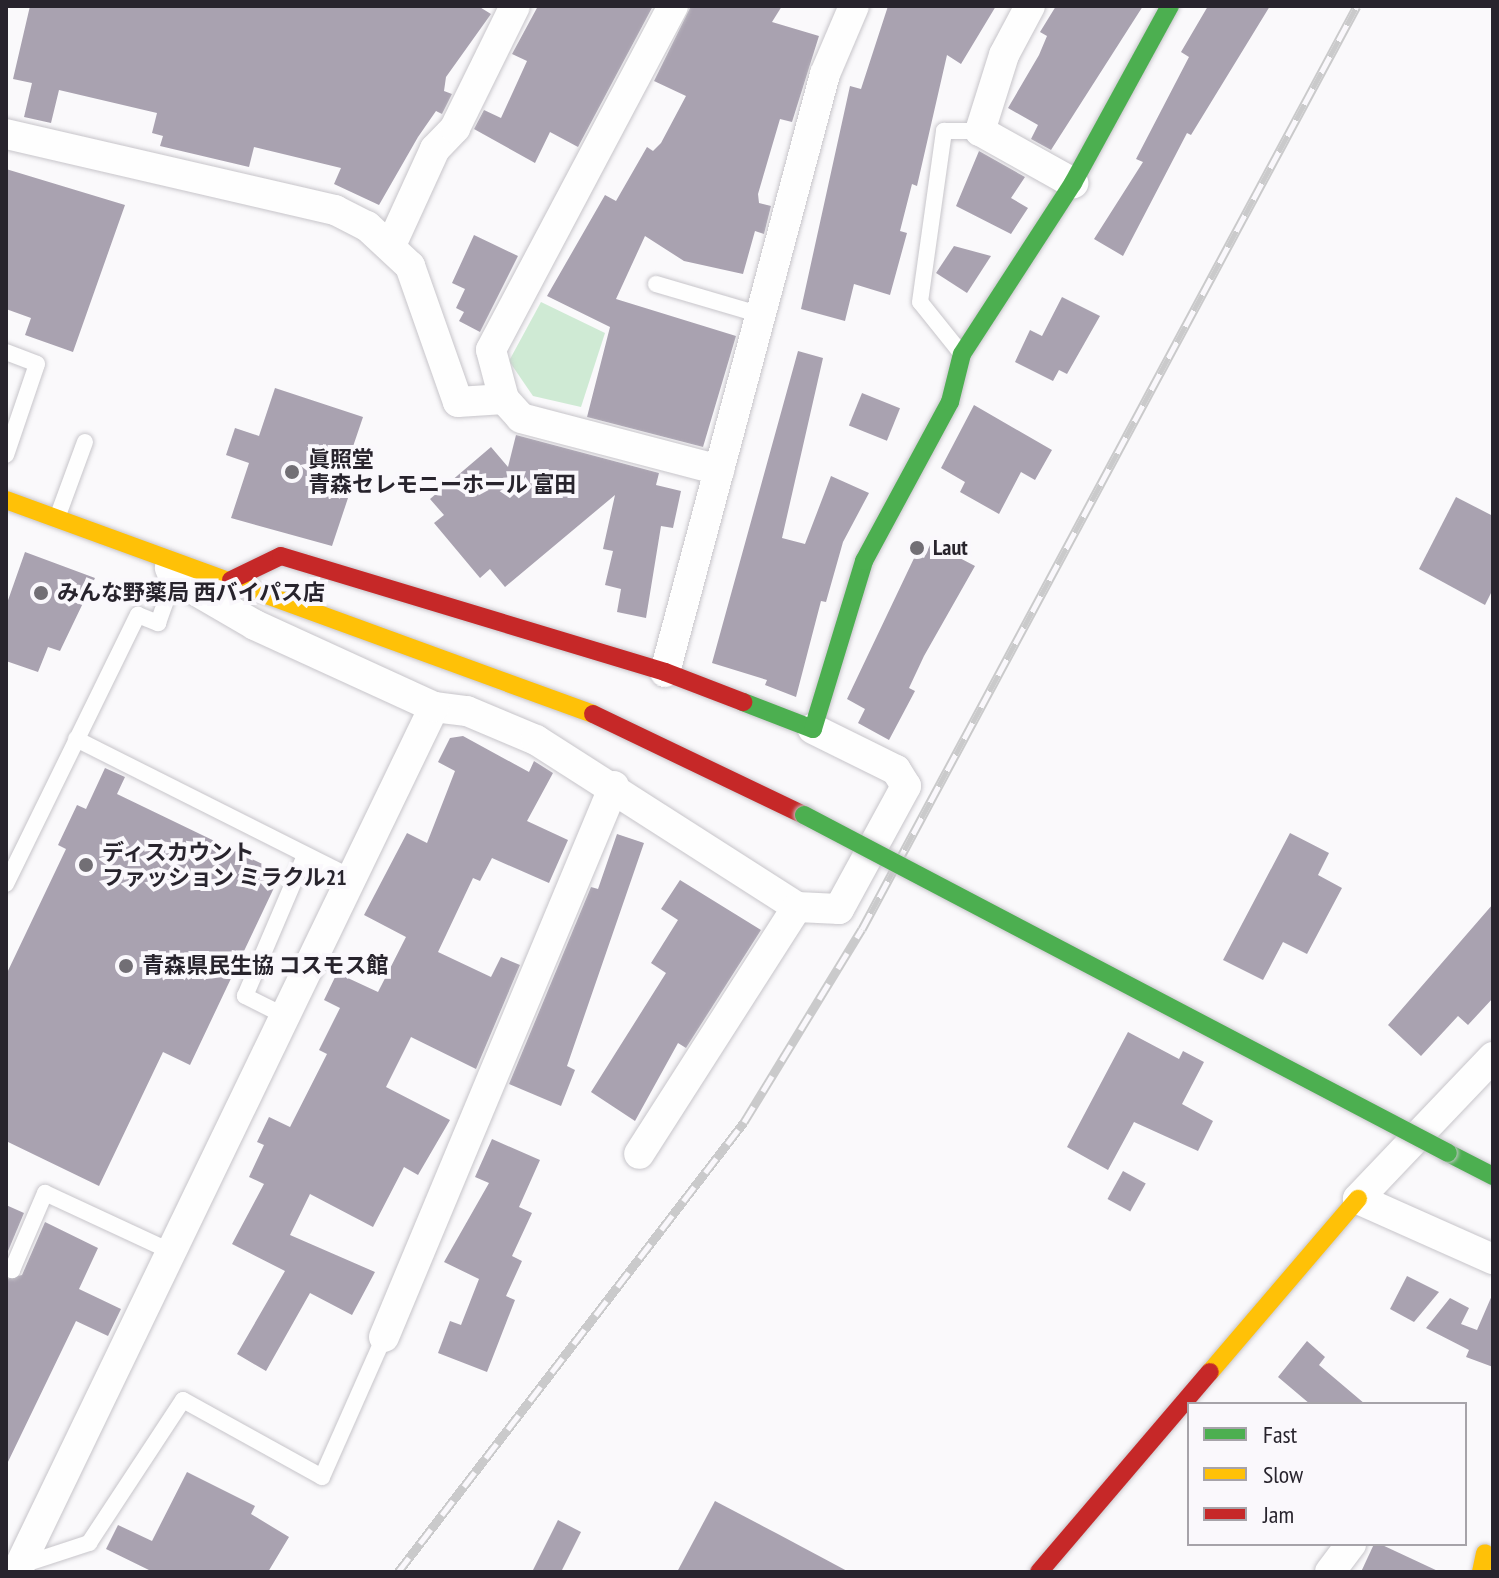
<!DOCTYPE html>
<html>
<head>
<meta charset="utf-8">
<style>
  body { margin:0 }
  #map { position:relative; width:1499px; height:1578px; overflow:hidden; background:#faf9fb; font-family:"PT Sans Narrow","Noto Sans JP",sans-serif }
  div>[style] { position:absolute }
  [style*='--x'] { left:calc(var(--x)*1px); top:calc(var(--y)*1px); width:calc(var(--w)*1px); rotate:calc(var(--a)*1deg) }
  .green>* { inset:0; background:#cfead4 }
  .building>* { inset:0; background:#a9a2b0; transform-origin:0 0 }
  .roads { filter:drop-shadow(0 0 2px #c7c5ca) drop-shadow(0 0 2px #c7c5ca) }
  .lane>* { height:16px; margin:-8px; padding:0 8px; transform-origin:8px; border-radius:8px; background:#fefefe }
  .street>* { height:30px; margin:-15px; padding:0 15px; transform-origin:15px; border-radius:15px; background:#fefefe }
  .fast>* { height:18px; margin:-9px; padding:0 9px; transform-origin:9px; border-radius:9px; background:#4caf50 }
  .slow>* { height:18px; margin:-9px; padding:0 9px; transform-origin:9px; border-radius:9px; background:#ffc107 }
  .jam>* { height:18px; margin:-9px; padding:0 9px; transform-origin:9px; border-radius:9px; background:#c62828 }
  .rail>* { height:9px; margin-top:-4.5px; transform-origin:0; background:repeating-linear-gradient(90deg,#faf8fc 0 18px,#cacacb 0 36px); box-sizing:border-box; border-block:2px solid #cacacb }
  .bridges { filter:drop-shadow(0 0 2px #c7c5ca) drop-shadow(0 0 2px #c7c5ca) }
  .fast-bridge>* { height:18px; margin:-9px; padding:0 9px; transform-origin:9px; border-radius:9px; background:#4caf50 }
  .dots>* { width:22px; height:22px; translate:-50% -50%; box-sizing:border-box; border:4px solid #faf8fc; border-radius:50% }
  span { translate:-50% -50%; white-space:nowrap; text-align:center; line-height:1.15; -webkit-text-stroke:8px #faf8fc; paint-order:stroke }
  .poi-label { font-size:22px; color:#28242d; font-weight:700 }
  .left { translate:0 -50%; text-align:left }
  .frame { position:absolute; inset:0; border:8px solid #28242d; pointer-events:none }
  .legend { position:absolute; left:1187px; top:1402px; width:280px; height:144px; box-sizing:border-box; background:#faf8fc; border:2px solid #a6a3a9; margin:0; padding:10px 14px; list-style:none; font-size:24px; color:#28242d }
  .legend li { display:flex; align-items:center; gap:16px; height:40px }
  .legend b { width:40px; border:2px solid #a6a3a9 }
</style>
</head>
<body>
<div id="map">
  <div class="green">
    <i style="clip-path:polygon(541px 302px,605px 333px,581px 407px,533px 396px,509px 361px)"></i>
  </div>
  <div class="building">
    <i style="clip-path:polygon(30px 6px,478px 6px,491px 14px,446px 77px,444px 91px,452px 94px,442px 114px,436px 111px,418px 137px,379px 205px,334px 184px,341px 168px,254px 147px,249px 167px,160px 146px,163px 136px,152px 133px,157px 113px,59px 90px,51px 123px,24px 117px,32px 83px,13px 79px)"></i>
    <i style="clip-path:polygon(538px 6px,653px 6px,578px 147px,550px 132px,535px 163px,474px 129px,484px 110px,501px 118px,527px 61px,512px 54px)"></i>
    <i style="clip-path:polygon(691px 6px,782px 6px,772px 22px,819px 36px,792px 122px,780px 119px,758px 194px,759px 203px,771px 206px,764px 234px,755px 231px,743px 274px,684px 261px,645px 236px,616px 299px,736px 336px,703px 447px,587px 417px,610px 327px,547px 296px,605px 195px,616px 201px,647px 147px,653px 151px,661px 143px,686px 96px,654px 81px)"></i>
    <i style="clip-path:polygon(888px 6px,996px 6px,961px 64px,947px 55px,917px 186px,912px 184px,900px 231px,907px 233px,890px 295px,854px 284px,845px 321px,801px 309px,850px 86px,861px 89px)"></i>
    <i style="clip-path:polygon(1056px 6px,1143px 6px,1051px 150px,1031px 139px,1038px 125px,1008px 108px,1039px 55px,1047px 36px,1040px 32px)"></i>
    <i style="clip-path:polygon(1208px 6px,1270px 6px,1191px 135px,1187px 133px,1123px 256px,1094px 239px,1143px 162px,1136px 159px,1189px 57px,1181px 52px)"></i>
    <i style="clip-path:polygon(979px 151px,1025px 177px,1011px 198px,1028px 208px,1011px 234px,956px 206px)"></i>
    <i style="clip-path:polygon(6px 169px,125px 205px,73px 352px,25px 335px,31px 318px,6px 309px)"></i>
    <i style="clip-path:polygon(474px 235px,518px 256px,480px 332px,459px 321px,464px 312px,456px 308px,465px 289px,452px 283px)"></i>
    <i style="clip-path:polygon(954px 246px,991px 256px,967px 293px,936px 273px)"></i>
    <i style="clip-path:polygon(1062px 297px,1100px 316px,1067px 374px,1059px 370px,1053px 381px,1015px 362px,1030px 330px,1042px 336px)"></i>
    <i style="clip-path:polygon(798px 351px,823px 358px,782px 538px,805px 544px,831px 476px,869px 493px,843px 542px,826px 602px,821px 601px,796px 697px,765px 685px,767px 680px,712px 663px)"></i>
    <i style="clip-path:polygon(275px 388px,363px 417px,341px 482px,352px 486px,332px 546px,231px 518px,249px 463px,226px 455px,235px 428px,259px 436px)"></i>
    <i style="left:862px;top:393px;width:41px;height:35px;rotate:22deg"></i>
    <i style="clip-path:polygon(974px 405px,1052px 450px,1035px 480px,1021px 472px,999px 514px,960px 492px,965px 482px,941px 468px)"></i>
    <i style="clip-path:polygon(516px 435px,659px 473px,656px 485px,681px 491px,673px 528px,661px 526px,646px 618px,617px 612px,621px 589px,605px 585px,613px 551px,603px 549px,615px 495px,505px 587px,490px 569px,480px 578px,434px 523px,444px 515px,430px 499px,491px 447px,508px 467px)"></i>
    <i style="clip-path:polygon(1456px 497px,1493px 516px,1493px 589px,1485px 605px,1419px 569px)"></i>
    <i style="clip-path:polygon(931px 543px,975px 566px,924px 656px,909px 688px,915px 691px,889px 740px,858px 723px,865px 709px,847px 699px,916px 554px,924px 558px)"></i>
    <i style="clip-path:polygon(25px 552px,95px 578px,60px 651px,48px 647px,38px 672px,6px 661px,6px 606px)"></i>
    <i style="clip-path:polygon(463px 736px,529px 772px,534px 761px,553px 773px,527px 821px,568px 840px,549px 883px,492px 858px,480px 881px,473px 878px,438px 952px,491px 977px,501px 957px,520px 965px,476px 1069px,411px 1037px,386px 1087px,450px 1120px,418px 1175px,404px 1167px,373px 1227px,310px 1194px,290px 1235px,375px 1272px,352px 1315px,310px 1293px,266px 1371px,237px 1354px,285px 1271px,232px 1244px,264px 1184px,249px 1177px,264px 1145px,257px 1142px,269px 1117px,290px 1127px,327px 1054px,319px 1050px,340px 1008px,324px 1000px,337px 973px,378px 992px,406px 937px,364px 915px,407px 833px,427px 843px,455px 771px,438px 762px,450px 738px)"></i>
    <i style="clip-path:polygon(105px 768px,125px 777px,117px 794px,281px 873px,190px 1065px,163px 1052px,99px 1186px,6px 1141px,6px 975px,66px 849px,58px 845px,77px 805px,86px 809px)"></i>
    <i style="clip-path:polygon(1290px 833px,1329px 853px,1318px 875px,1342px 888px,1307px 954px,1283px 942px,1263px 980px,1223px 960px)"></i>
    <i style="clip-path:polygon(617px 834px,644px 843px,567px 1066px,575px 1070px,561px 1106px,509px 1084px,591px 887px,598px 889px)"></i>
    <i style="clip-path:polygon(680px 880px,761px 930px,686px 1048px,678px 1043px,635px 1121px,591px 1092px,666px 973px,651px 963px,678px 920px,661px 909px)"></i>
    <i style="clip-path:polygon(1493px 904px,1493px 998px,1468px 1025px,1458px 1016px,1421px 1056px,1388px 1025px)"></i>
    <i style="clip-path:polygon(1128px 1032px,1179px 1059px,1183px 1051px,1204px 1062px,1182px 1104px,1213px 1121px,1198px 1151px,1134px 1122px,1108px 1170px,1067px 1147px)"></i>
    <i style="clip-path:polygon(492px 1139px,540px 1160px,519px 1207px,532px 1213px,512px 1256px,522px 1261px,506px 1296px,515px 1300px,487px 1372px,438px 1353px,450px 1321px,461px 1325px,479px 1279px,444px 1262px,489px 1183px,475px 1177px)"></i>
    <i style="left:1123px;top:1171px;width:26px;height:32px;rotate:29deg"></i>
    <i style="clip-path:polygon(6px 1205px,24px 1213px,6px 1256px)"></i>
    <i style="clip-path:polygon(45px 1222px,98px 1248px,79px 1289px,121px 1309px,108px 1336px,76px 1321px,6px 1466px,6px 1279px,22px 1275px)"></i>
    <i style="clip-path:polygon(1407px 1276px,1439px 1292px,1414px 1322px,1390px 1309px)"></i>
    <i style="clip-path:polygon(1493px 1293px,1493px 1367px,1466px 1357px,1469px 1350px,1426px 1328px,1450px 1298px,1469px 1308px,1461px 1324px,1477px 1330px)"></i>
    <i style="clip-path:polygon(1307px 1341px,1325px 1357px,1319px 1365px,1365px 1404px,1310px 1404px,1278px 1377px)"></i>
    <i style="clip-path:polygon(187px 1472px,255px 1506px,251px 1514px,289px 1537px,268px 1572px,153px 1572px,106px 1549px,118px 1525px,152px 1541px)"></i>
    <i style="clip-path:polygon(715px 1501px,776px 1533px,849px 1572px,677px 1572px)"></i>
    <i style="clip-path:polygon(558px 1520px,581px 1532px,561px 1572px,532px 1572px)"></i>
    <i style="clip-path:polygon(1374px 1544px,1380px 1544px,1440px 1572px,1361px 1572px)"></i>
  </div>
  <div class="roads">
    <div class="lane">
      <i style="--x:656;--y:284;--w:109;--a:16.4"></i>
      <i style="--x:6;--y:352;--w:33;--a:21"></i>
      <i style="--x:37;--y:364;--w:96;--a:108.8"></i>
      <i style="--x:961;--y:353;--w:65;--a:-128.8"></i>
      <i style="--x:920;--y:302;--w:173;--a:-82"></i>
      <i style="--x:944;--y:131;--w:36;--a:0"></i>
      <i style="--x:57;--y:518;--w:81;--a:-69.8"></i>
      <i style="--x:76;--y:739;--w:309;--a:26.7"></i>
      <i style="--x:6;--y:884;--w:300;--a:-63.9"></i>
      <i style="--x:138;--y:615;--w:22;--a:22"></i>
      <i style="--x:158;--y:623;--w:48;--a:-70.4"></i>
      <i style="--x:285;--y:1016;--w:45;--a:-153.4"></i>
      <i style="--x:245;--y:996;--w:153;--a:-66.9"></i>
      <i style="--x:6;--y:1267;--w:7;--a:27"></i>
      <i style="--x:12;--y:1270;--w:84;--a:-66.8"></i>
      <i style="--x:45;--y:1193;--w:140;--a:24.9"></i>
      <i style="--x:22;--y:1565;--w:71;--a:-18.2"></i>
      <i style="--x:89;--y:1543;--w:171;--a:-56.7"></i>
      <i style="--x:183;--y:1400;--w:159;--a:29"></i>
      <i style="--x:322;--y:1477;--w:153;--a:-66.1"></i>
    </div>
    <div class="street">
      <i style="--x:673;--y:6;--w:389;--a:117.9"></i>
      <i style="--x:491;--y:350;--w:51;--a:75.1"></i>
      <i style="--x:504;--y:399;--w:25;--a:48"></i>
      <i style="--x:521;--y:418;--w:205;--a:14.7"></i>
      <i style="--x:1030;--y:6;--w:55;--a:118"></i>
      <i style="--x:1004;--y:55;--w:80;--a:107.5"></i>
      <i style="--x:980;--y:131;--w:107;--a:29.2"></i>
      <i style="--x:6;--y:134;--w:338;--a:13"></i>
      <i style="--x:335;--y:210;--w:36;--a:27"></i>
      <i style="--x:367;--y:226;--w:59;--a:42.9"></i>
      <i style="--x:410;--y:266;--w:144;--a:70.6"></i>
      <i style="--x:458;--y:402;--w:46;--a:-3.7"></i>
      <i style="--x:392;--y:243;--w:103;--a:-65.4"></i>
      <i style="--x:435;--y:149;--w:29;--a:-46"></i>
      <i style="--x:455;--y:128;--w:136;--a:-63.8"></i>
      <i style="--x:665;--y:672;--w:619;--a:-75.02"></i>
      <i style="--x:825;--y:74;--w:74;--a:-66.9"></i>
      <i style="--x:434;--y:707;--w:33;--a:7"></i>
      <i style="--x:467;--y:711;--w:75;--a:22.8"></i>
      <i style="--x:536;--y:740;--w:310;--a:32.6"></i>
      <i style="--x:797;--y:907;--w:293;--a:122.6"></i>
      <i style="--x:797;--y:907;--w:42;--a:2.7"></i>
      <i style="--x:839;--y:909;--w:140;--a:-61.4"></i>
      <i style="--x:906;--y:786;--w:19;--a:-122"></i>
      <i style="--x:896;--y:770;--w:93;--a:-153.7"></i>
      <i style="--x:1493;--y:1057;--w:196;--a:133.6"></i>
      <i style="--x:1358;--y:1199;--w:148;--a:24"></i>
      <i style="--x:384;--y:1337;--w:597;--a:-67.34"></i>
      <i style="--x:20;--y:1565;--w:953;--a:-64.24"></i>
      <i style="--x:434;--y:707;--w:197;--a:-155.4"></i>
      <i style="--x:255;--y:625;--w:94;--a:-149.9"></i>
      <i style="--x:174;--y:578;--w:11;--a:-112"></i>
      <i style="--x:1330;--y:1572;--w:35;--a:-53"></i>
    </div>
    <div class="fast">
      <i style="--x:743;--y:702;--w:75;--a:21.1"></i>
      <i style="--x:813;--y:729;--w:176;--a:-73.1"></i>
      <i style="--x:864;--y:561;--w:181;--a:-61.6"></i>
      <i style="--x:950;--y:402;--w:49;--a:-76"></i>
      <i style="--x:962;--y:354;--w:204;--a:-57"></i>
      <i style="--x:1073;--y:183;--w:202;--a:-61.3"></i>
      <i style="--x:1448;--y:1153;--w:51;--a:27.1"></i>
    </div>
    <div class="slow">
      <i style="--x:6;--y:500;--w:625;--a:20.03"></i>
      <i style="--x:1210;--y:1372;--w:228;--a:-49.5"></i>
      <i style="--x:1481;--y:1572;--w:19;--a:-78"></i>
    </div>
    <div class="jam">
      <i style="--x:231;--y:580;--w:55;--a:-25.6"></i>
      <i style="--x:281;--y:556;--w:401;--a:16.8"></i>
      <i style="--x:665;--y:672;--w:84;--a:21"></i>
      <i style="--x:593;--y:714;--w:234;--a:25.6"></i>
      <i style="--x:1039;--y:1572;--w:263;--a:-49.5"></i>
    </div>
  </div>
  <div class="rail">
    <i style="--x:398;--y:1572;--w:568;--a:-52.44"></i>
    <i style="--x:744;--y:1122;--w:226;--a:-58.6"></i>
    <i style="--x:862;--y:929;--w:1047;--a:-61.8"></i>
  </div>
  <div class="bridges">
    <div class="fast-bridge">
      <i style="--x:804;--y:815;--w:727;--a:27.69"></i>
    </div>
  </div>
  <div class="dots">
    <i style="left:292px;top:472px;background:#726f75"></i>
    <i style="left:917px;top:548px;background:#726f75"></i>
    <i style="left:41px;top:593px;background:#726f75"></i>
    <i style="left:86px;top:865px;background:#726f75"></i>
    <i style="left:126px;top:966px;background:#726f75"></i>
  </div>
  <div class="poi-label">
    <span class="left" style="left:308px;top:472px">眞照堂<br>青森セレモニーホール 富田</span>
    <span class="left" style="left:933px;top:548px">Laut</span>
    <span class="left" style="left:57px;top:593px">みんな野薬局 西バイパス店</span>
    <span class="left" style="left:102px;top:865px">ディスカウント<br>ファッション ミラクル21</span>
    <span class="left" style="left:142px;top:966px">青森県民生協 コスモス館</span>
  </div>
  <div class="frame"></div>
  <ul class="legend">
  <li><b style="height:10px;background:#4caf50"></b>Fast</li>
  <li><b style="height:10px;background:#ffc107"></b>Slow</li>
  <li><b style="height:10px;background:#c62828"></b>Jam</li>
  </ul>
</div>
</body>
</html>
